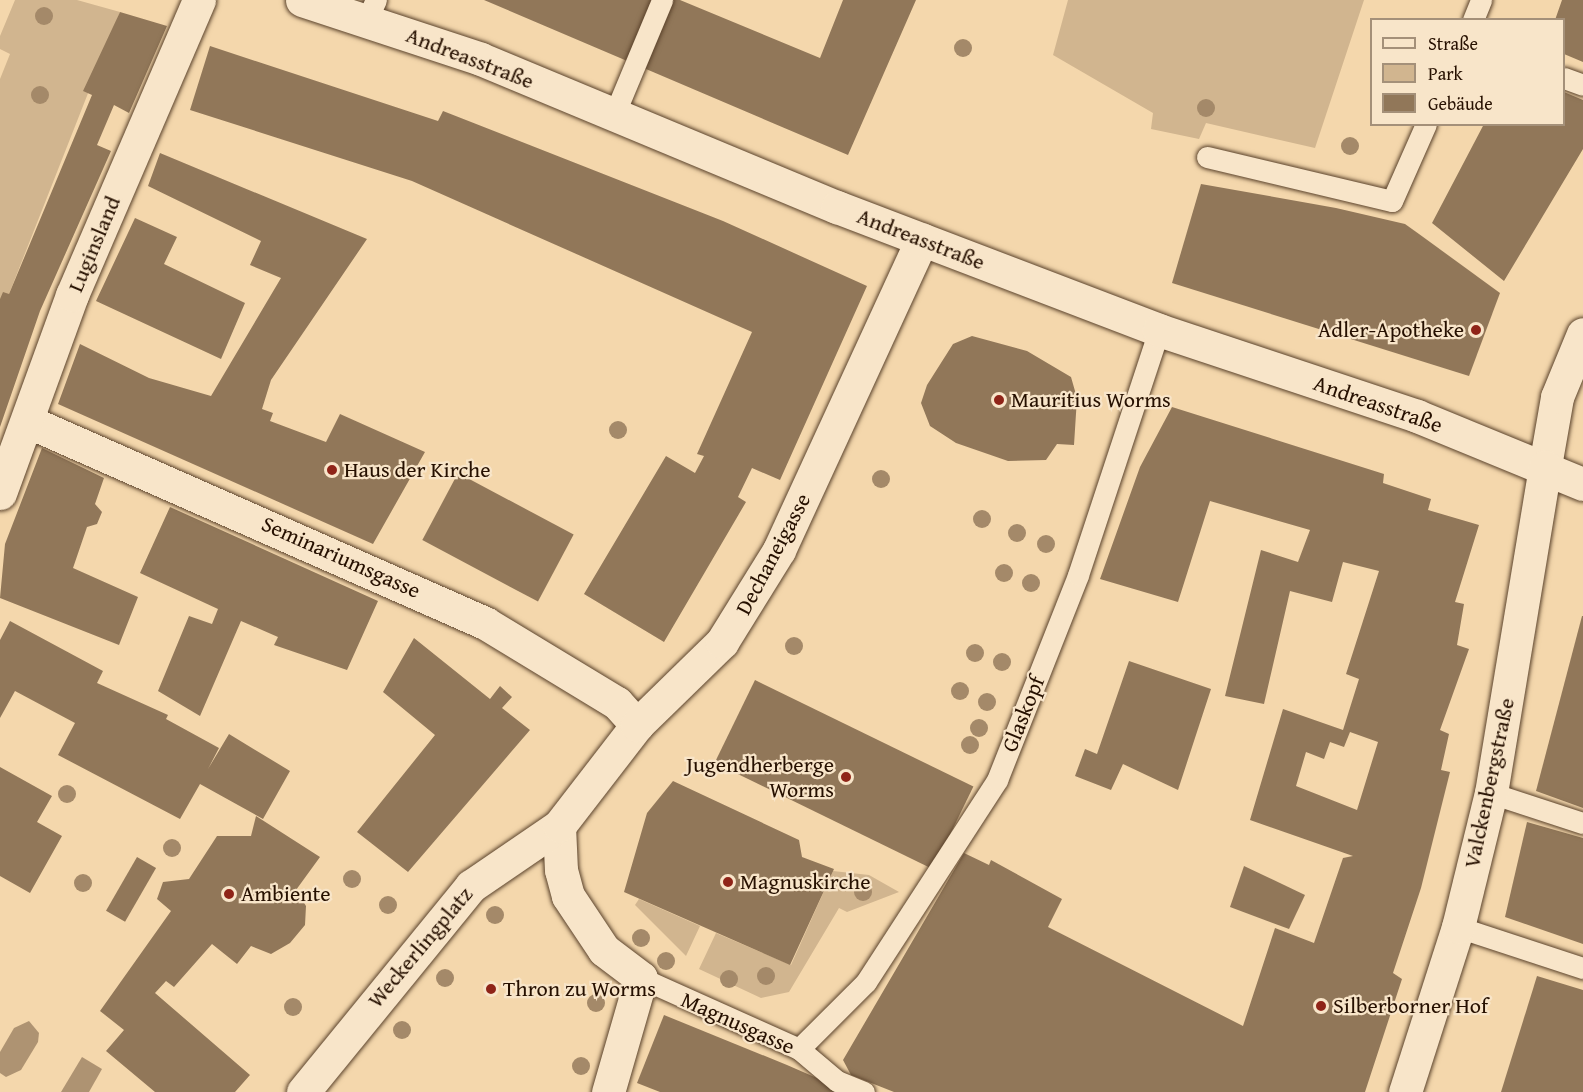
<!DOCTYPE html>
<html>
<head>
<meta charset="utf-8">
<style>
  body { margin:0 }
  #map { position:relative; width:1583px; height:1092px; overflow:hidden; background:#f4d7ac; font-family:"Gentium Book Plus",serif }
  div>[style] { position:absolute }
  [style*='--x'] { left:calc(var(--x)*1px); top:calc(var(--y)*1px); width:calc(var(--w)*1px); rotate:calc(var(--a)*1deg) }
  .green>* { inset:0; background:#d1b58f }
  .water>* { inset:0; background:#ae9372 }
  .building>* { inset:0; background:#917759; transform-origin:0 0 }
  .roads { filter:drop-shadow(0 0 2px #5a422b) drop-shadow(0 0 2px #5a422b) }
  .lane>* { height:21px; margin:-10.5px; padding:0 10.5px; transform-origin:10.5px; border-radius:10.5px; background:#f8e5c9 }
  .street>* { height:33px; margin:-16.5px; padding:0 16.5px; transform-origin:16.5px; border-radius:16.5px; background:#f8e5c9 }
  .secondary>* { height:33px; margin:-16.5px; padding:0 16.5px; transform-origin:16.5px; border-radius:16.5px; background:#f8e5c9 }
  .trees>* { width:18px; height:18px; margin:-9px; border-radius:50%; background:#a48969 }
  .dots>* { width:16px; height:16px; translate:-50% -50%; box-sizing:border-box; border:3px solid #f8e5c9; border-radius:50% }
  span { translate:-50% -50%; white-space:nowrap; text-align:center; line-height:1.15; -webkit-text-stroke:4.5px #f8e5c9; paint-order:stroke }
  .street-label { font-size:22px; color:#261000 }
  .poi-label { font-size:22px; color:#261000 }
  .right { translate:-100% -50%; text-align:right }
  .left { translate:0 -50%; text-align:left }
  .legend { position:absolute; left:1370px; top:18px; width:195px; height:108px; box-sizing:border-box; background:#f8e5c9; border:2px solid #a49079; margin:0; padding:8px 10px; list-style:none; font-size:18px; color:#261000 }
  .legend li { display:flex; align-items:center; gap:12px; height:30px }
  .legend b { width:30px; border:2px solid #a49079 }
</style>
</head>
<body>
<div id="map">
  <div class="green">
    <i style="clip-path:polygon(15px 0,77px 0,120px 12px,9px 294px,0 299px,0 79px,10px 54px,0 49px,0 36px)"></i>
    <i style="clip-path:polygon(1068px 0,1364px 0,1315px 148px,1206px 123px,1199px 139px,1151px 129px,1153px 113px,1053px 55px)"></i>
    <i style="clip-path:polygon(833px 871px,869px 875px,899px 892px,847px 912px,839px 908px,789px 992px,761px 998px,699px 969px,716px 933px,791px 965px)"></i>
    <i style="clip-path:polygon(639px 899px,700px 926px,686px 956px,635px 905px)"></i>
  </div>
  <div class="water">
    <i style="clip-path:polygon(29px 1021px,39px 1033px,38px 1042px,21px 1070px,6px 1077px,0 1073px,0 1052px,14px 1028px)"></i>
    <i style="clip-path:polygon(82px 1057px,102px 1069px,89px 1092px,61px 1092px)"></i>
  </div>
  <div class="building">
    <i style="clip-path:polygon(484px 0,680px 0,820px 58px,843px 0,916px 0,848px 155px)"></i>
    <i style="clip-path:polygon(1562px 0,1583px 0,1583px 62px,1564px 54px,1564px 20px,1555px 20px)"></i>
    <i style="clip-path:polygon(120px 12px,167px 26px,129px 113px,114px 105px,97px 145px,111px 151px,40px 311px,0 427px,0 299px,3px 292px,9px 294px,92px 95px,83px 91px)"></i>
    <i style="clip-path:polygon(210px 46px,438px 121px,443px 111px,723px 221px,867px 286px,780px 480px,752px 468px,738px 497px,746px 502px,664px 642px,584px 594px,666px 456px,695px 473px,704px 456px,697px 454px,752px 332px,412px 181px,190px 110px)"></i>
    <i style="clip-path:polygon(1564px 92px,1583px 100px,1583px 149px,1504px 281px,1432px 223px,1484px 124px,1564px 124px)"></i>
    <i style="clip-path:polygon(160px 153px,367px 239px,271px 380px,262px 409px,273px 413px,270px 421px,326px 442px,340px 414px,425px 452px,373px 544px,58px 404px,80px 344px,149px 378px,211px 396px,281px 278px,250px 265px,261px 241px,148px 186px)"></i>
    <i style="clip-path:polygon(1201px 184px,1336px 208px,1405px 224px,1419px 234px,1500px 293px,1469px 376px,1172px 283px)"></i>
    <i style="clip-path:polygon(135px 218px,177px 237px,164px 264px,245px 303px,221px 359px,96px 301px)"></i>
    <i style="clip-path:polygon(972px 336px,1027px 351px,1071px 377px,1077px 398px,1074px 445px,1057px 444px,1046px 460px,1008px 461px,956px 443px,930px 426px,921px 403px,927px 385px,953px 344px)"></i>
    <i style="clip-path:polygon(evenodd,1172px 407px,1384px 474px,1383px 483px,1431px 499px,1428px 510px,1479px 525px,1455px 602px,1464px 604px,1457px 645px,1469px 649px,1440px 730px,1449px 734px,1441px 770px,1450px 772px,1421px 888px,1393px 973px,1402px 979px,1365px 1092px,894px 1092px,851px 1075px,843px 1060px,964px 853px,989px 865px,991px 860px,1062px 899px,1048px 927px,1243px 1026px,1275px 928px,1314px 943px,1343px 858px,1353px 856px,1250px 820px,1283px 709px,1343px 730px,1359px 679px,1346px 674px,1379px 571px,1343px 562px,1332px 602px,1290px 591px,1264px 704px,1225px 696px,1261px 550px,1298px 562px,1310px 530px,1210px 501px,1178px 602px,1100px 579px,1140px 467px,1172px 407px,1350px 732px,1378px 742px,1357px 810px,1296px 786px,1306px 752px,1324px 759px,1330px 742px,1344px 747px,1350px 732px)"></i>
    <i style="clip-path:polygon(42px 448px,104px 478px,95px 504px,102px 512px,97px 524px,87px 527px,73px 568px,138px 597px,119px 645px,0 598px,5px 544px)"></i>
    <i style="left:458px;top:473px;width:131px;height:76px;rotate:28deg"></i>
    <i style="clip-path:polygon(170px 507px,378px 601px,347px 670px,274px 645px,278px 637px,241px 621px,200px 716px,158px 691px,189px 616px,212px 624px,218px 609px,140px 573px)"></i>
    <i style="clip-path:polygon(1582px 616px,1583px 616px,1583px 808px,1536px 791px)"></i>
    <i style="clip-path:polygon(10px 621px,103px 671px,97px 683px,168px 715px,166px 719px,219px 748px,208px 769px,229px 734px,290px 771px,263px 819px,200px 784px,180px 819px,58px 755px,75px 723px,15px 691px,0 718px,0 640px)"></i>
    <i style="clip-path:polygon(414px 638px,490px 699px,500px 686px,512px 697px,502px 708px,530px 730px,408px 872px,357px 832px,435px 735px,383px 692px)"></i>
    <i style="clip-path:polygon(1129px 661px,1211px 689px,1178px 790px,1123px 764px,1111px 790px,1075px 776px,1085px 749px,1097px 754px)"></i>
    <i style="left:755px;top:680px;width:243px;height:92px;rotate:26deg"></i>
    <i style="clip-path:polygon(0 767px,52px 796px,37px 822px,62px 836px,30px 893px,0 876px)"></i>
    <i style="clip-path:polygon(673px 781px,799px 840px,802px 857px,834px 869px,790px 965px,624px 892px,647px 813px)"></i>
    <i style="clip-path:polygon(256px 816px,320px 857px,296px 890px,306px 906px,305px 925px,290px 943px,271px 954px,251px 946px,237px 964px,212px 944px,174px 987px,166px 981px,155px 993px,250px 1075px,235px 1092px,155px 1092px,106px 1051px,124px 1030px,100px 1011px,171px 911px,157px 899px,163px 882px,189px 879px,217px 836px,251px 836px)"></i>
    <i style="clip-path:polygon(1527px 822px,1583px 838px,1583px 944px,1505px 917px)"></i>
    <i style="left:137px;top:857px;width:22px;height:62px;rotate:30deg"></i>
    <i style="clip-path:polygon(1244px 866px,1305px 895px,1289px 929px,1230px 907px)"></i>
    <i style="clip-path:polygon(1537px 976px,1583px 990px,1583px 1092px,1501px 1092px)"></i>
    <i style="clip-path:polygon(664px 1015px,787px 1065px,849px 1092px,660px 1092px,637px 1083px)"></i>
  </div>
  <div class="roads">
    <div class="lane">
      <i style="--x:367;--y:19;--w:21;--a:-65"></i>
      <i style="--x:1473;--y:20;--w:22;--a:-68"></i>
      <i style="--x:1564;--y:78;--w:20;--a:20"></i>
      <i style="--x:614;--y:115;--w:125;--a:-67.3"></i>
      <i style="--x:1207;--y:157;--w:190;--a:13.4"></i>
      <i style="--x:1392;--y:201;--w:84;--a:-66.2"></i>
      <i style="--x:1491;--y:793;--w:97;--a:18.1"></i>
      <i style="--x:1458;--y:927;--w:132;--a:18.2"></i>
      <i style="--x:641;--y:978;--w:173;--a:24.2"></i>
      <i style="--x:799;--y:1049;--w:50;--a:40.1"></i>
      <i style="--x:837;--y:1081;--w:29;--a:22"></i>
      <i style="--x:799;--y:1049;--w:95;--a:-45"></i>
      <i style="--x:866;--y:982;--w:241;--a:-57"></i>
      <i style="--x:997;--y:780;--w:220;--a:-68.4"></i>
      <i style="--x:1078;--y:575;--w:258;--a:-71.7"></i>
    </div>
    <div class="street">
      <i style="--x:27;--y:421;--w:501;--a:23.8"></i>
      <i style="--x:485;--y:623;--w:154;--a:31.2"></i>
      <i style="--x:617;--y:703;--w:30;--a:48"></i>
      <i style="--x:1545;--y:466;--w:70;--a:-80.1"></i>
      <i style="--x:1557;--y:397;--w:68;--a:-67.6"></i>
      <i style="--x:0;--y:493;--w:211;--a:-70"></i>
      <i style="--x:72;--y:295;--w:321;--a:-66.7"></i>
      <i style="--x:559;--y:826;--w:44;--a:87.4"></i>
      <i style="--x:561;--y:870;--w:27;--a:75"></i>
      <i style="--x:568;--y:896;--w:65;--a:56.3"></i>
      <i style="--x:604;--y:950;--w:46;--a:37.1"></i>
      <i style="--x:641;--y:978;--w:119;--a:106.1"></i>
      <i style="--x:303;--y:1092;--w:266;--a:-50.8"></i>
      <i style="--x:471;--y:886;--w:107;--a:-34.3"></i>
      <i style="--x:559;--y:826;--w:128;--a:-52.3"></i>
      <i style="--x:637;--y:725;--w:119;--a:-44.3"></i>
      <i style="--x:722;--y:642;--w:108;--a:-58.2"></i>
      <i style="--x:779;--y:550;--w:342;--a:-65.3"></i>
    </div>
    <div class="secondary">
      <i style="--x:302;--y:0;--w:188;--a:18.2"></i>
      <i style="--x:481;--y:59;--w:386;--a:22.6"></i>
      <i style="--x:837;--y:207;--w:345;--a:20.9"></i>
      <i style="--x:1159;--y:330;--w:272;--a:18.4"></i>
      <i style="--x:1417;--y:416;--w:179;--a:22.3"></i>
      <i style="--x:1405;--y:1092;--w:173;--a:-72.2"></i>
      <i style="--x:1458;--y:927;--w:138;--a:-76.2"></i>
      <i style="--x:1491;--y:793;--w:331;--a:-80.6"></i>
    </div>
  </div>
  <div class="trees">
    <i style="left:44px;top:16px"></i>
    <i style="left:963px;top:48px"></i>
    <i style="left:40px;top:95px"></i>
    <i style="left:1206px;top:108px"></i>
    <i style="left:1350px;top:146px"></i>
    <i style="left:618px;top:430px"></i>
    <i style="left:881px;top:479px"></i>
    <i style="left:982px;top:519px"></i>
    <i style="left:1017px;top:533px"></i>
    <i style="left:1046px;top:544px"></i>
    <i style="left:1004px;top:573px"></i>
    <i style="left:1031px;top:583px"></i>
    <i style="left:794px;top:646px"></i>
    <i style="left:975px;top:653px"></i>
    <i style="left:1002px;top:662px"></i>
    <i style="left:960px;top:691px"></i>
    <i style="left:987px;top:702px"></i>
    <i style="left:979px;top:728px"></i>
    <i style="left:970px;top:745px"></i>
    <i style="left:67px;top:794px"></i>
    <i style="left:172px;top:848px"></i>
    <i style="left:352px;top:879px"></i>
    <i style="left:83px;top:883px"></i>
    <i style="left:863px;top:892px"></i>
    <i style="left:388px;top:905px"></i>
    <i style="left:495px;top:915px"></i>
    <i style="left:641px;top:938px"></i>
    <i style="left:666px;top:961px"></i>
    <i style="left:766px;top:976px"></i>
    <i style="left:445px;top:978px"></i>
    <i style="left:729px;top:979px"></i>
    <i style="left:596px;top:1003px"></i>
    <i style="left:293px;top:1007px"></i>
    <i style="left:402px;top:1030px"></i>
    <i style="left:581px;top:1066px"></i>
  </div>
  <div class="dots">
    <i style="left:1476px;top:330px;background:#8f2418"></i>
    <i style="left:999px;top:400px;background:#8f2418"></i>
    <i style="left:332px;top:470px;background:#8f2418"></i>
    <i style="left:846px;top:777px;background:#8f2418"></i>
    <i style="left:728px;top:882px;background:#8f2418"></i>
    <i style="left:229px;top:894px;background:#8f2418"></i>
    <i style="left:491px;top:989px;background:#8f2418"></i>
    <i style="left:1321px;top:1006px;background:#8f2418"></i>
  </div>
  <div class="street-label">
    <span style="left:470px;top:58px;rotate:21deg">Andreasstraße</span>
    <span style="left:921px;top:239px;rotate:21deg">Andreasstraße</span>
    <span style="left:94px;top:244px;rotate:-67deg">Luginsland</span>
    <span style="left:1378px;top:404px;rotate:19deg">Andreasstraße</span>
    <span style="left:773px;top:554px;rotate:-62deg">Dechaneigasse</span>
    <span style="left:341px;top:557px;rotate:24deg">Seminariumsgasse</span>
    <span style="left:1023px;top:714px;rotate:-68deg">Glaskopf</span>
    <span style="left:1489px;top:783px;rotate:-78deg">Valckenbergstraße</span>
    <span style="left:420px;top:947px;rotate:-50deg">Weckerlingplatz</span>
    <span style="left:738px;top:1023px;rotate:24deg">Magnusgasse</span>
  </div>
  <div class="poi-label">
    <span class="right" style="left:1464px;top:330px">Adler-Apotheke</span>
    <span class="left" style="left:1011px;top:400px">Mauritius Worms</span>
    <span class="left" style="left:344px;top:470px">Haus der Kirche</span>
    <span class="right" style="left:834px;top:777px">Jugendherberge<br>Worms</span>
    <span class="left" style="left:740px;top:882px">Magnuskirche</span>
    <span class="left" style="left:241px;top:894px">Ambiente</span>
    <span class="left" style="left:503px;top:989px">Thron zu Worms</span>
    <span class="left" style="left:1333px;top:1006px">Silberborner Hof</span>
  </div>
  <ul class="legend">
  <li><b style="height:8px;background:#f8e5c9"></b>Straße</li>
  <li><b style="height:16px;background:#d1b58f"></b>Park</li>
  <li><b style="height:16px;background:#917759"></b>Gebäude</li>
  </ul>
</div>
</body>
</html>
